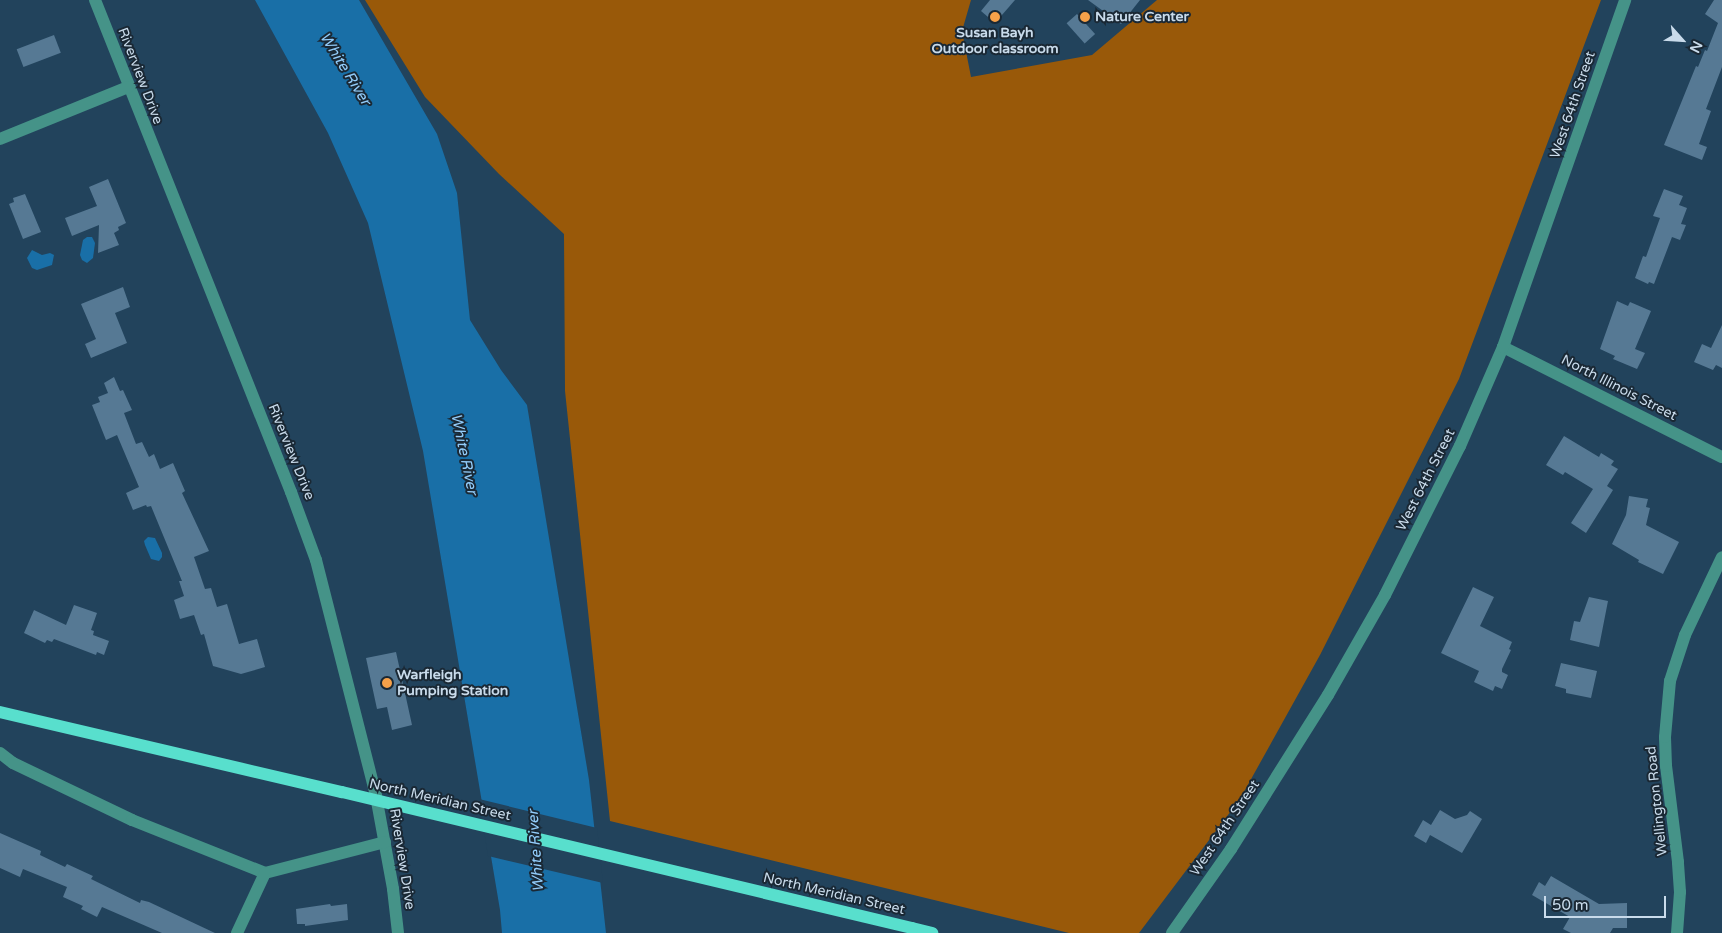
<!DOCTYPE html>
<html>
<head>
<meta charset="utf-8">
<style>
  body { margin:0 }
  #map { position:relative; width:1722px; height:933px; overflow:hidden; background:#22435c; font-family:"Varela Round",sans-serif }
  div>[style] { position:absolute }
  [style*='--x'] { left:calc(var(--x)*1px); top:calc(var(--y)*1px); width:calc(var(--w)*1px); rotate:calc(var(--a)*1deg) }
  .forest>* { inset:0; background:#995909 }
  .water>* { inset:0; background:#196fa7 }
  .pier>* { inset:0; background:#22435c }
  .building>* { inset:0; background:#567994; transform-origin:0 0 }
  .minor>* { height:12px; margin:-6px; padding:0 6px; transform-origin:6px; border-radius:6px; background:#459388 }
  .major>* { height:12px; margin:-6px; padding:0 6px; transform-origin:6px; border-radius:6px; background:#58dfcd }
  .major-bridge>* { height:12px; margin:-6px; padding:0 6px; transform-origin:6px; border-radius:6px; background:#58dfcd }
  .dots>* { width:14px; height:14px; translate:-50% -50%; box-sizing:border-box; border:2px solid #1a2834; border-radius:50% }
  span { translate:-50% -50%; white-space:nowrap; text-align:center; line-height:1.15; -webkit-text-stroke:4px #1a2834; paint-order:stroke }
  .poi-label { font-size:14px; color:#c9dbeb; font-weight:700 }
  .left { translate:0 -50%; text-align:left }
  .street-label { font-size:14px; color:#c9dbeb }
  .water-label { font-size:15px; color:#92ccfa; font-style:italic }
  .north { position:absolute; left:1657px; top:15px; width:50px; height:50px; -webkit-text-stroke:4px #1a2834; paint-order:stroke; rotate:116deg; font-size:14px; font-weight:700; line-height:20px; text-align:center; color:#c9dbeb }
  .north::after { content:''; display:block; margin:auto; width:18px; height:22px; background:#c9dbeb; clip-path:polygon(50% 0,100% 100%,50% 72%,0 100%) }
  .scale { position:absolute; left:1544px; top:896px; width:122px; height:22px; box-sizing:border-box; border:2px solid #c9dbeb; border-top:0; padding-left:6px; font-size:15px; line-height:18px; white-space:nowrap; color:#c9dbeb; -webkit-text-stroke:4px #1a2834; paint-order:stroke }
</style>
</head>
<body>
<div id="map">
  <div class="forest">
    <i style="clip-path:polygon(365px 0,971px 0,962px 31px,971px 77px,1092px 55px,1157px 0,1601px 0,1459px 379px,1320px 655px,1240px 799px,1139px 933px,1069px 933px,610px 821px,565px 391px,564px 234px,499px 174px,425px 97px)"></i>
  </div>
  <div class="water">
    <i style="clip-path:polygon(255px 0,359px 0,437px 134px,457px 193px,470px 320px,501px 370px,527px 405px,589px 780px,606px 933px,502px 933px,500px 910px,423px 451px,368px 223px,328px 133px)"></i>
    <i style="clip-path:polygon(87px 237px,92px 237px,95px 243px,93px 258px,87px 263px,82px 260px,80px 255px,83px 240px)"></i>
    <i style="clip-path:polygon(32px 250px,42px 255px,50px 253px,54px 255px,52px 265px,37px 270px,32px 268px,27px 258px)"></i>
    <i style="clip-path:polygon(148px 537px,155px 538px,162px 553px,162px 557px,159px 561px,151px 559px,145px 545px,144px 541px)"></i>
  </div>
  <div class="pier">
    <i style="clip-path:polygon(479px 799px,597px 828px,603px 883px,488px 856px)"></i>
  </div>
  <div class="building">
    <i style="clip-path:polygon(990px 0,1015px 0,995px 23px,981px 11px)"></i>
    <i style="clip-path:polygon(1088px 0,1140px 0,1121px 24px)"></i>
    <i style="clip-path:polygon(1714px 0,1722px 0,1722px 67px,1706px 109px,1711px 111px,1699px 144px,1707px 147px,1702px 160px,1664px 145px,1696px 66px,1698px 67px,1705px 50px,1707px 51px,1718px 23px,1705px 14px)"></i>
    <i style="left:1077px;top:14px;width:27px;height:14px;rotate:48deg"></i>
    <i style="left:54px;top:35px;width:19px;height:40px;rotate:69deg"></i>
    <i style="clip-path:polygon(108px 179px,126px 223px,118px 227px,119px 230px,114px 233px,119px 245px,98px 253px,99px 225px,72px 236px,65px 218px,97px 206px,89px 187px)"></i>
    <i style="clip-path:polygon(1664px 189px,1683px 196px,1679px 205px,1687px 208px,1681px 224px,1686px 225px,1680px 240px,1672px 237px,1654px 284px,1649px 282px,1648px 284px,1635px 278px,1643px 256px,1646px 257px,1660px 218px,1653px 216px)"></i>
    <i style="clip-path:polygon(25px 194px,41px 232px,23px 239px,9px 204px,14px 202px,13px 198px)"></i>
    <i style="clip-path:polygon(123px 287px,130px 307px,115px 313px,127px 343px,91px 358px,85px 344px,96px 339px,81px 304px)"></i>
    <i style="clip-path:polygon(1617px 301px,1628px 306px,1630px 302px,1651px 311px,1635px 349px,1645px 353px,1637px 369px,1613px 359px,1615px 356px,1600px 349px)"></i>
    <i style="clip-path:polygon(1722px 325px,1722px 368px,1716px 365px,1713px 370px,1694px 362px,1702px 344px,1711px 348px)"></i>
    <i style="clip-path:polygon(114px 377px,120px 391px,123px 390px,132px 410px,124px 413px,136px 444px,142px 442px,149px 457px,154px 454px,160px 469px,173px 463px,185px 491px,182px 493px,209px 551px,194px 557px,205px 589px,211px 588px,217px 607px,227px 604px,239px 644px,257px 639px,265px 667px,241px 674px,213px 666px,204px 634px,201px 635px,194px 615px,180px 619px,174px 600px,184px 596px,179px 581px,182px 581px,151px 506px,147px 507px,146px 505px,133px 510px,126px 493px,139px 487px,117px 435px,106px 440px,92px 405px,100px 402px,98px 397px,108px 393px,104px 383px)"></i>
    <i style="clip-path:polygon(1564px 436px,1599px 457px,1601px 453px,1614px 461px,1611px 465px,1618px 469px,1607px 486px,1613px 490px,1586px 533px,1571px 523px,1593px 489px,1565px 472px,1563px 475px,1546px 465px)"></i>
    <i style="clip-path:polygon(1629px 496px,1648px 499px,1646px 507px,1650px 508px,1646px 525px,1679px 542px,1663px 574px,1638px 562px,1639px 560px,1612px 544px,1626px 515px)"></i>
    <i style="clip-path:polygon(1473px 587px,1494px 597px,1480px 626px,1512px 642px,1509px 649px,1511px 650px,1502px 669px,1502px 672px,1508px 675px,1502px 689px,1495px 686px,1493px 691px,1474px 682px,1479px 671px,1441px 653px)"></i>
    <i style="clip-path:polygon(1589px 597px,1608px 601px,1599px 647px,1570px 640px,1574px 621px,1580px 622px)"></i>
    <i style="clip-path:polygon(74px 605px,97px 613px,91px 630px,94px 631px,93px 635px,109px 641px,104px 655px,97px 652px,96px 655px,54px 639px,52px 642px,47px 640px,45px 643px,24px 633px,34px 610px,66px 625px)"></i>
    <i style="clip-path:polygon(396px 652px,412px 725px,392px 730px,387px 707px,377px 709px,366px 658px)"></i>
    <i style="clip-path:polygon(1561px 663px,1597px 671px,1591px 698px,1566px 693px,1566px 689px,1555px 686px)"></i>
    <i style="clip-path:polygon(1440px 810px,1455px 819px,1467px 815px,1470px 811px,1482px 819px,1462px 853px,1430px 835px,1426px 843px,1414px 836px,1423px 820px,1431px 825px)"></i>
    <i style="clip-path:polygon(0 833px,41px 851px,40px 855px,65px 867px,67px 864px,93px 876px,91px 879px,140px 903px,141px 900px,149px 902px,215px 933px,162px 933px,102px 907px,97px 917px,81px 909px,83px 906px,63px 897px,67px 887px,23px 869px,20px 877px,0 868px)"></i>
    <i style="clip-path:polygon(1551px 876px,1599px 904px,1627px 903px,1627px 928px,1613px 928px,1610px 933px,1571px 933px,1563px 929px,1570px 917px,1532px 895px,1539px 882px,1545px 886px)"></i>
    <i style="clip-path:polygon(330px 904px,331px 906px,347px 904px,348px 920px,305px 926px,305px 924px,297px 924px,296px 909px)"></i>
  </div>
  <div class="minor">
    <i style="--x:95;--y:0;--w:530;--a:68.28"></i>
    <i style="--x:291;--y:492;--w:72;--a:69.8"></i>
    <i style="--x:316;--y:560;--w:244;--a:75.7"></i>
    <i style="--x:376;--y:796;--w:95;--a:79.6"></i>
    <i style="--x:393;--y:889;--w:44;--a:83.5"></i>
    <i style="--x:0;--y:139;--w:138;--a:-22.1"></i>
    <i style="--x:1503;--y:347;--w:245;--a:26.7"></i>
    <i style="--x:0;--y:753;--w:16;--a:38"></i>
    <i style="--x:13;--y:763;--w:132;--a:25.6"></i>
    <i style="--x:132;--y:820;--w:143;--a:21.7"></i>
    <i style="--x:265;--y:873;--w:124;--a:-14.5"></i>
    <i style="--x:237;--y:933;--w:66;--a:-65"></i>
    <i style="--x:1172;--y:933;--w:103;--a:-54.9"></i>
    <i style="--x:1231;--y:849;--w:182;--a:-57.8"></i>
    <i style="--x:1328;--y:695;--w:115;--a:-60.3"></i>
    <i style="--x:1385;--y:595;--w:167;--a:-63.3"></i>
    <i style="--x:1460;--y:446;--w:108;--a:-66.5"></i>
    <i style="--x:1503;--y:347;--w:368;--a:-70.6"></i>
    <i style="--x:1677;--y:933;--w:41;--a:-85.8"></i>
    <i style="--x:1680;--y:892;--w:30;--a:-94"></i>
    <i style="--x:1678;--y:862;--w:97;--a:-97.1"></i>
    <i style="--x:1666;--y:766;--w:29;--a:-92"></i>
    <i style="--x:1665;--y:737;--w:56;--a:-84.9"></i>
    <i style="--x:1670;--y:681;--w:48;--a:-71.9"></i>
    <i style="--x:1685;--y:635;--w:86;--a:-64.6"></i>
  </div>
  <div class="major">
    <i style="--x:0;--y:712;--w:351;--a:13.2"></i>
    <i style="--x:912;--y:928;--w:21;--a:14"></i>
  </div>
  <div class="major-bridge">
    <i style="--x:342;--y:792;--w:586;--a:13.42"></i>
  </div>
  <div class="dots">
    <i style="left:995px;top:17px;background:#f7a149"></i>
    <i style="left:1085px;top:17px;background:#f7a149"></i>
    <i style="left:387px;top:683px;background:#f7a149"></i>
  </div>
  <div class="poi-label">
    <span class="left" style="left:1095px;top:17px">Nature Center</span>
    <span style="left:995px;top:41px">Susan Bayh<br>Outdoor classroom</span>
    <span class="left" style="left:397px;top:683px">Warfleigh<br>Pumping Station</span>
  </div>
  <div class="street-label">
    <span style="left:140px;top:76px;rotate:69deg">Riverview Drive</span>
    <span style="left:1573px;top:105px;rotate:-71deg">West 64th Street</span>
    <span style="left:1619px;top:388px;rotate:27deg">North Illinois Street</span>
    <span style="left:291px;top:452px;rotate:68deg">Riverview Drive</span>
    <span style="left:1426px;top:480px;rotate:-63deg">West 64th Street</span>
    <span style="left:440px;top:800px;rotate:13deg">North Meridian Street</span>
    <span style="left:1657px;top:801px;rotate:-96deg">Wellington Road</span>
    <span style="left:1225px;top:828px;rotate:-56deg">West 64th Street</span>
    <span style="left:402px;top:859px;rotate:81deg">Riverview Drive</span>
    <span style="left:834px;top:894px;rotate:13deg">North Meridian Street</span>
  </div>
  <div class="water-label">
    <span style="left:345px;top:69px;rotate:58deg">White River</span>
    <span style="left:464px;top:454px;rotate:78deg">White River</span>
    <span style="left:536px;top:851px;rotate:-94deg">White River</span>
  </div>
  <div class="north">N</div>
  <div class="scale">50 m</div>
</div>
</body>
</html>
